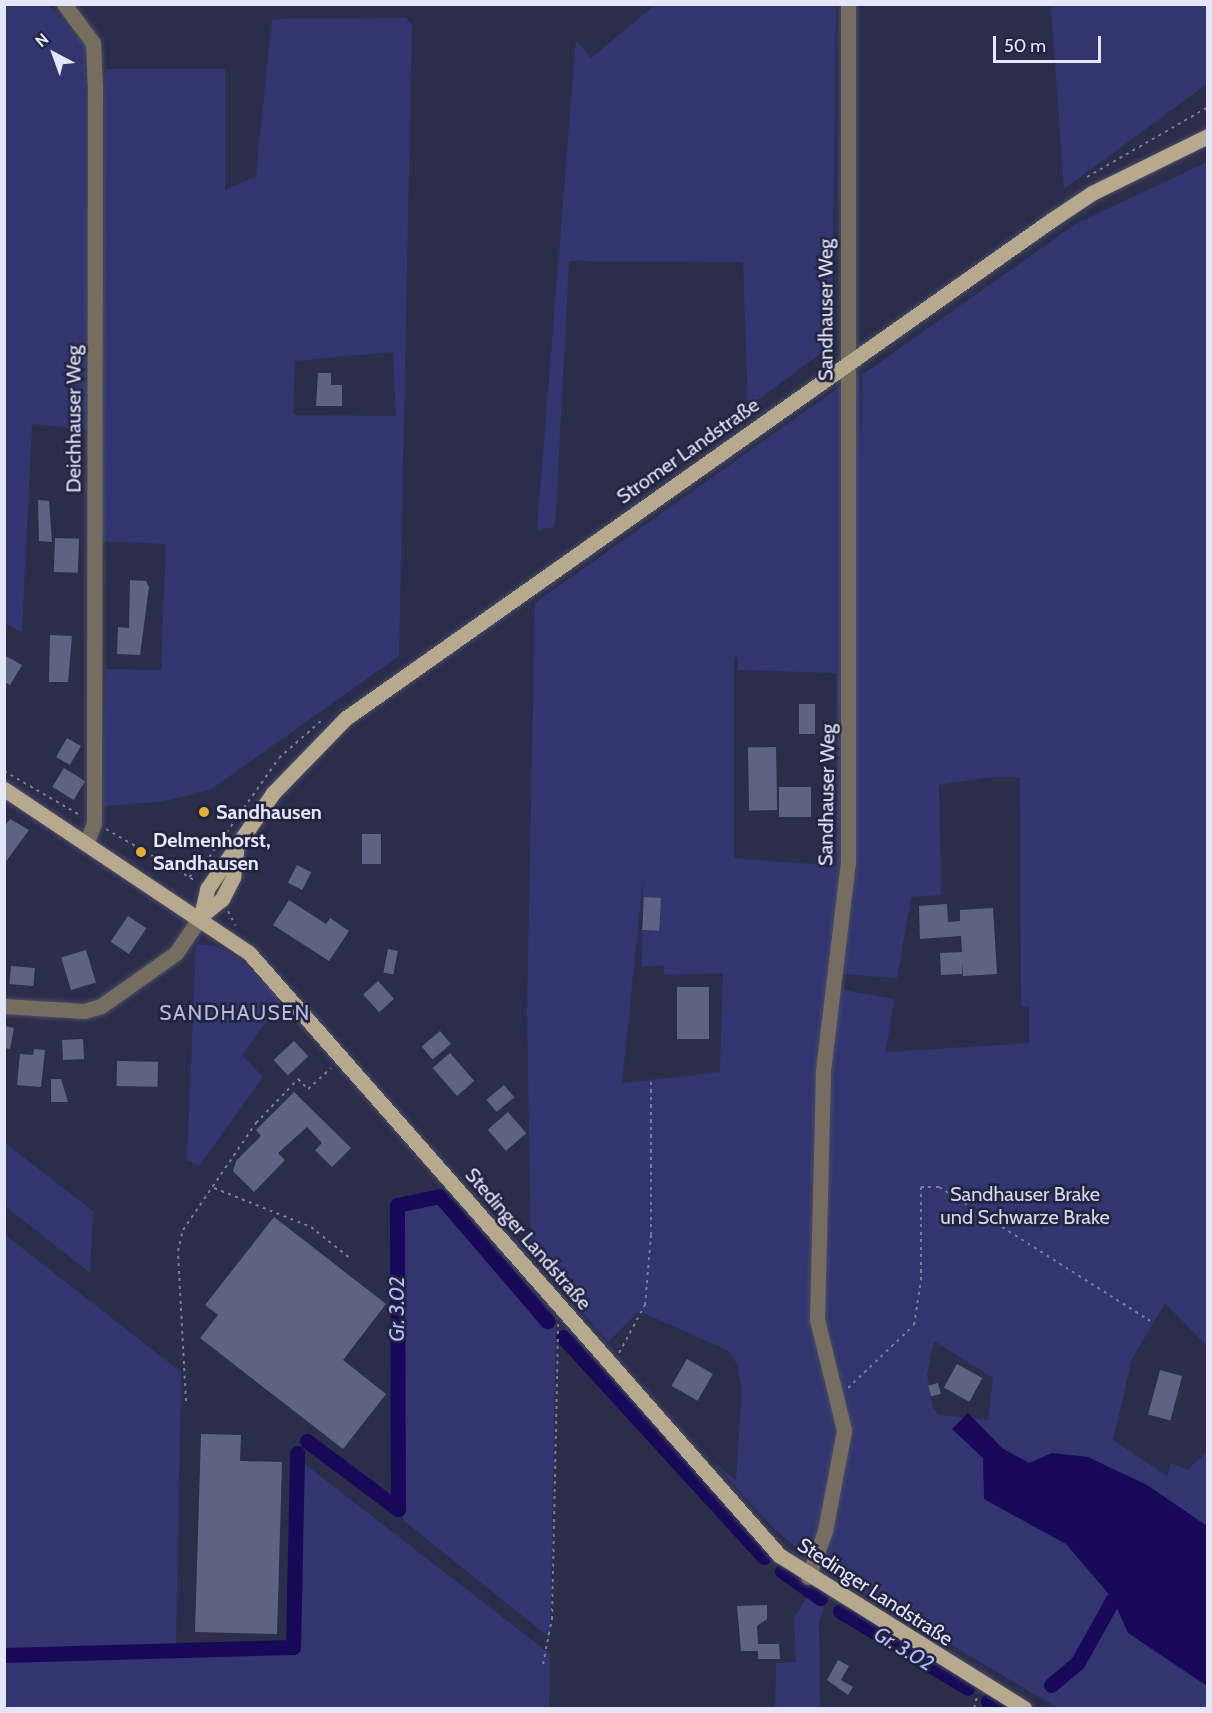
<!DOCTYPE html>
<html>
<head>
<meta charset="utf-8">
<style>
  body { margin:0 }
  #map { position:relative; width:1212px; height:1713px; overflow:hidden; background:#2b2e4a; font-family:Cabin,sans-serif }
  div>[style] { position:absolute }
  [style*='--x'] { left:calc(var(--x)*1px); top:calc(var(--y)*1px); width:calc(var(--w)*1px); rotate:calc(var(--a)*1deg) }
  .green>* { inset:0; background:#32356f }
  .water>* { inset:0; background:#170957 }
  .canal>* { height:15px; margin:-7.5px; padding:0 7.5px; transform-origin:7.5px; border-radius:7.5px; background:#170957 }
  .building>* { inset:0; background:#5f6383; transform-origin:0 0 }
  .path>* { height:2px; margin-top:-1px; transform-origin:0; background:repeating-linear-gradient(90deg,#7b7e96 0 3px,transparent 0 7.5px) }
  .roads { filter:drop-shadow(0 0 2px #494c66) drop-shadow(0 0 2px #494c66) }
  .minor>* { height:15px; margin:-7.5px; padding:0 7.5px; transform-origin:7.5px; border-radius:7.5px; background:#746d60 }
  .major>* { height:15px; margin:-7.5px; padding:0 7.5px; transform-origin:7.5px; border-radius:7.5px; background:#b7a98d }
  .dots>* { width:16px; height:16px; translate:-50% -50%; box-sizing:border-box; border:3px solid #22243f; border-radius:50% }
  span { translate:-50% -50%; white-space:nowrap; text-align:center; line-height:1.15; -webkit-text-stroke:5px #22243f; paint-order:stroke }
  .street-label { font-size:20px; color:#e4e7fa }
  .poi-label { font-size:20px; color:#e4e7fa; font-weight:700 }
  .left { translate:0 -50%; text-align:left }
  .park-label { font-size:20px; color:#d4d8ee }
  .neighbourhood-label { font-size:21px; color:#b6bbde; letter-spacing:1.5px }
  .water-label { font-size:21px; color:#b4bcff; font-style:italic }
  .frame { position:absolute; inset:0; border:6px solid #e4e7fa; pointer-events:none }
  .north { position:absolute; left:24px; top:24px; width:60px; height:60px; -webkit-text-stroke:4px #22243f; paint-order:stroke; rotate:319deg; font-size:16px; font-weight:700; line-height:24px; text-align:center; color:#e4e7fa }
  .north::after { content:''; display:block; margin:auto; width:21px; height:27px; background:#e4e7fa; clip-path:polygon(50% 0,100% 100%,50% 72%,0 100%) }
  .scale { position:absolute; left:993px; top:36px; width:108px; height:27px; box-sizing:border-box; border:3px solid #e4e7fa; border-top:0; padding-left:8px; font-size:18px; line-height:21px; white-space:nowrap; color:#e4e7fa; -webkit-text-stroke:4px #22243f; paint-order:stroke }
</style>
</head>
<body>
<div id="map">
  <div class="green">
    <i style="clip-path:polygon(656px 4px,836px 5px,832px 345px,748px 407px,743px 262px,569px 261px,555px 527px,537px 530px,576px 40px,591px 58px)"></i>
    <i style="clip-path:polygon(4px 5px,49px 5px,85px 45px,87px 430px,32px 424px,22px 632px,4px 623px)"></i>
    <i style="clip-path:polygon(1051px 5px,1207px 5px,1207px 84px,1064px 189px)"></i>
    <i style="clip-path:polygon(evenodd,406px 18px,412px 25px,399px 656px,210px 790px,161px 802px,103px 806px,106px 669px,161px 670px,166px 544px,97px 541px,106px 69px,225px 69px,225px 190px,256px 176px,272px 19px,406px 18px,393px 352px,396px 416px,293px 415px,295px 361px,393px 352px)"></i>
    <i style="clip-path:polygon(evenodd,1207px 162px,1207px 1346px,1165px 1303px,1132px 1359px,1113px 1440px,1167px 1476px,1171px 1463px,1187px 1470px,1207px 1452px,1207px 1708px,1058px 1708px,824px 1570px,774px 1529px,713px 1462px,736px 1480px,742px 1392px,738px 1366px,729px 1351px,639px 1311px,608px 1342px,531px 1253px,527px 1011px,535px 603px,859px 373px,861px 457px,862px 375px,1077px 223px,1207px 162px,734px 657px,738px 657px,738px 670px,837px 673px,836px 866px,734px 858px,734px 657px,1207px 162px,991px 777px,1020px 777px,1021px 1006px,1029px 1006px,1029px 1043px,886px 1052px,894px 999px,839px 989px,842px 974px,897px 978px,911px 897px,941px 895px,939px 785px,991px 777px,1207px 162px,643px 877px,642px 967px,664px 965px,664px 975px,723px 973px,720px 1072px,622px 1083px,643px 877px,1207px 162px,934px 1341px,993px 1378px,988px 1420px,939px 1415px,933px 1408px,927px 1375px,934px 1341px)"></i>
    <i style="clip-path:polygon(196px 944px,217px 946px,237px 957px,282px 1000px,242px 1055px,263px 1077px,199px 1166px,187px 1160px)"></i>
    <i style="clip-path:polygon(5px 1143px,93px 1211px,90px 1273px,5px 1206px)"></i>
    <i style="clip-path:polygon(447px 1199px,556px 1325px,550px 1638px,403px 1520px,401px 1209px)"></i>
    <i style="clip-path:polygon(4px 1234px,181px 1372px,176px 1645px,286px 1642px,293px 1455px,550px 1654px,549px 1708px,5px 1708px)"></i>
    <i style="clip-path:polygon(812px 1587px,828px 1596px,819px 1622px,820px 1708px,775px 1708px,776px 1663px,796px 1662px,794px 1619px)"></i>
  </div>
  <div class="water">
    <i style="clip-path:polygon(968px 1413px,1002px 1448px,1029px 1463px,1052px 1453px,1088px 1457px,1147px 1485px,1207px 1526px,1207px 1686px,1128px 1633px,1113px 1599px,1066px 1544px,984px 1499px,983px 1458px,952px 1429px)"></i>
  </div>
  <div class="canal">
    <i style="--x:563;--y:1337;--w:298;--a:47.6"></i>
    <i style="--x:307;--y:1441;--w:114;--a:36.8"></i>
    <i style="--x:398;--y:1509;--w:304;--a:-90.2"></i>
    <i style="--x:397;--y:1205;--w:44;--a:-11.8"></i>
    <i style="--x:440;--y:1196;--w:165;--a:49.4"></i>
    <i style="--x:782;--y:1571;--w:47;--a:35.4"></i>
    <i style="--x:840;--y:1611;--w:149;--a:31"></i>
    <i style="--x:4;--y:1655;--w:289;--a:-1.6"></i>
    <i style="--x:293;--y:1647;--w:194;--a:-88.8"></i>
    <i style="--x:1051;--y:1685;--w:35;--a:-40"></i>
    <i style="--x:1078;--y:1662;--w:72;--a:-60.9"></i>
    <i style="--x:988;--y:1701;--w:15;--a:28"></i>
  </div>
  <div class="building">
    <i style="clip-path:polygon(318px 373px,331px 373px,331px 385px,342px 385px,342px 406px,316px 406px)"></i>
    <i style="clip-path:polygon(38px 500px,49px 501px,52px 542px,39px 541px)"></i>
    <i style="left:55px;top:538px;width:24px;height:34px;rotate:2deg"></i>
    <i style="clip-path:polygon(130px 580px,146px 581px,149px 587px,140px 655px,117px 654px,118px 627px,129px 628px)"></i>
    <i style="clip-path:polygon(50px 635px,72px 636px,68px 682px,49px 682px)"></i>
    <i style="clip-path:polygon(4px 655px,22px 665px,10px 685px,4px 682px)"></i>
    <i style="left:799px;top:704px;width:16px;height:30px"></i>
    <i style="left:67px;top:738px;width:16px;height:22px;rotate:30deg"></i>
    <i style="left:776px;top:747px;width:63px;height:28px;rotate:89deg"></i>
    <i style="left:64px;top:768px;width:25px;height:22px;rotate:32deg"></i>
    <i style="left:811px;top:787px;width:30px;height:32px;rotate:90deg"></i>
    <i style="clip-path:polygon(10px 819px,29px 830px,4px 864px,4px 827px)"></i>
    <i style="left:362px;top:834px;width:19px;height:30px"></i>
    <i style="left:297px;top:865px;width:16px;height:20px;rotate:27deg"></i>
    <i style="left:644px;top:897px;width:17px;height:33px;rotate:3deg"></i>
    <i style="clip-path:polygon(289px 900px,326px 924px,330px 918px,349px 931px,329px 961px,273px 925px)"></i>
    <i style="clip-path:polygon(947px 904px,948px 922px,960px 921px,960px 910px,993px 908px,997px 974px,963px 976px,962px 961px,962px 974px,941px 975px,940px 953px,962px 952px,961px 936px,920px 939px,919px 906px)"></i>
    <i style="left:128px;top:916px;width:22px;height:31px;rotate:34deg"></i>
    <i style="left:388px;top:949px;width:10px;height:24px;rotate:11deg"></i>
    <i style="left:86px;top:950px;width:34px;height:26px;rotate:73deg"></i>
    <i style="left:11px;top:966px;width:24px;height:18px;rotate:5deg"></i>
    <i style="left:378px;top:981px;width:24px;height:20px;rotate:48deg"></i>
    <i style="left:677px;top:987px;width:32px;height:52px"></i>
    <i style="clip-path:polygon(5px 1026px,14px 1028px,10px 1049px,5px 1048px)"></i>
    <i style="left:440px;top:1031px;width:17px;height:24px;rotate:50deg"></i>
    <i style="left:83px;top:1039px;width:20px;height:21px;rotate:87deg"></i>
    <i style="left:294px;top:1041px;width:21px;height:28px;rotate:47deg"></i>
    <i style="clip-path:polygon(34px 1049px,45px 1050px,41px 1087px,17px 1085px,20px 1054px,33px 1055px)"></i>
    <i style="left:450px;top:1053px;width:37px;height:23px;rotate:49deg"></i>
    <i style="left:117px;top:1061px;width:41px;height:25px;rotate:1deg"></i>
    <i style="clip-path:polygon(51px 1079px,61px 1079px,68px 1102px,51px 1102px)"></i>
    <i style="left:504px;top:1085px;width:16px;height:23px;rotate:50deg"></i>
    <i style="clip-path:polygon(294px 1092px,351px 1148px,332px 1167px,315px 1150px,322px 1143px,307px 1127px,278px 1153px,285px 1160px,254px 1192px,233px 1171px,236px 1161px,261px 1136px,256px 1130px)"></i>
    <i style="left:508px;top:1112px;width:28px;height:27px;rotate:49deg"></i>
    <i style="clip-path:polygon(274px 1217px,386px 1304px,343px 1360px,386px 1394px,343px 1449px,200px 1338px,218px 1315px,205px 1305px)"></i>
    <i style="left:687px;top:1359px;width:30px;height:31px;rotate:30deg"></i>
    <i style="left:957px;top:1364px;width:29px;height:27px;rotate:29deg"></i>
    <i style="left:1160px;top:1370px;width:23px;height:46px;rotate:15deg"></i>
    <i style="left:938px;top:1383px;width:11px;height:10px;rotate:75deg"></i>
    <i style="clip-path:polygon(201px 1434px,241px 1435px,240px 1461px,282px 1462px,277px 1634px,195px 1632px)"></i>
    <i style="clip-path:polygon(767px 1605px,767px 1619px,757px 1626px,758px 1644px,779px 1644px,780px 1659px,758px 1659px,758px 1651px,741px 1651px,737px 1606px)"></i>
    <i style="clip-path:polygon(838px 1660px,849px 1666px,841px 1680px,853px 1687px,848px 1695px,827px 1680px)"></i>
  </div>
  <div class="path">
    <i style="--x:1087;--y:177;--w:140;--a:-30"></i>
    <i style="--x:4;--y:771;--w:88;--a:30.1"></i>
    <i style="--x:106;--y:829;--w:102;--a:30.1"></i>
    <i style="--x:189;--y:877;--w:21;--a:-41"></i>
    <i style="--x:205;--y:863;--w:128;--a:-54.8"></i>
    <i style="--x:279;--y:758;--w:57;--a:-41.5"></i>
    <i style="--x:228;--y:911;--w:16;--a:63"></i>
    <i style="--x:214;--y:1188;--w:105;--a:21.9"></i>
    <i style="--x:311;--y:1227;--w:51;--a:38.7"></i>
    <i style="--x:619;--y:1353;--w:55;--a:-61.6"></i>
    <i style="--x:645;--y:1305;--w:70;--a:-85.1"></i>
    <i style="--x:651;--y:1235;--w:154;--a:-90"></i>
    <i style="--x:848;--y:1388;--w:91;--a:-43.7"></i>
    <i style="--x:914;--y:1325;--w:46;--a:-81.2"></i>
    <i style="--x:921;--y:1280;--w:93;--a:-90"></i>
    <i style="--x:921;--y:1187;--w:18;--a:0"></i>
    <i style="--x:939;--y:1187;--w:250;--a:32.4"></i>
    <i style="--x:186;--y:1401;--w:150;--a:-93.1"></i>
    <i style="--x:178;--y:1251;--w:22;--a:-77"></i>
    <i style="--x:183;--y:1230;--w:130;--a:-55.7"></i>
    <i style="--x:256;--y:1123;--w:61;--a:-46.3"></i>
    <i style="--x:298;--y:1079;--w:14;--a:45"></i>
    <i style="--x:308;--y:1089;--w:31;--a:-42"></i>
    <i style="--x:543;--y:1664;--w:46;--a:-78.7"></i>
    <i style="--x:552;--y:1619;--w:295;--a:-88.8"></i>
    <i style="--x:974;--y:1708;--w:11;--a:-75"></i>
  </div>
  <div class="roads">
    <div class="minor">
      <i style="--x:64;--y:4;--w:49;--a:53.4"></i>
      <i style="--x:93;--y:43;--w:46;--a:87.5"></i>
      <i style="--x:95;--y:89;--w:734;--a:90.08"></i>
      <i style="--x:94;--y:823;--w:20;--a:110"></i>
      <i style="--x:4;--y:1006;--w:80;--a:3.6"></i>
      <i style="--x:84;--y:1011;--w:18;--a:-16"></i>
      <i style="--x:101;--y:1006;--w:92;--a:-35.2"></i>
      <i style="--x:176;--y:953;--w:45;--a:-56"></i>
      <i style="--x:808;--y:1577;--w:49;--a:-69.7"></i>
      <i style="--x:825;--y:1531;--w:103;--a:-79.3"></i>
      <i style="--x:844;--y:1430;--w:114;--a:-103.7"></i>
      <i style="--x:817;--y:1319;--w:248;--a:-88.6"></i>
      <i style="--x:823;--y:1071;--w:210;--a:-83.2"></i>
      <i style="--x:848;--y:862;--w:858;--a:-90"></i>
    </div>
    <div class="major">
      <i style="--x:4;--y:789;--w:295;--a:33.8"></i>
      <i style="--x:249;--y:953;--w:802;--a:48.64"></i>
      <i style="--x:779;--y:1555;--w:289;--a:32"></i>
      <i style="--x:201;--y:916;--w:28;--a:-77"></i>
      <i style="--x:207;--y:889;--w:116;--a:-55.5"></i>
      <i style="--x:273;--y:793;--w:105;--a:-45.8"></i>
      <i style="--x:346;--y:718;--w:862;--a:-35.22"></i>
      <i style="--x:1050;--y:221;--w:50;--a:-33.7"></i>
      <i style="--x:1092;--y:193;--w:129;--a:-26.2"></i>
      <i style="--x:201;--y:916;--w:27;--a:-39"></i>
      <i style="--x:222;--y:899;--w:25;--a:-63"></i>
      <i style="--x:233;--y:877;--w:26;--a:-83"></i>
    </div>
  </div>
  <div class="dots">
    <i style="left:204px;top:812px;background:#e3ae35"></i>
    <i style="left:141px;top:852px;background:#e3ae35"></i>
  </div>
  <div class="street-label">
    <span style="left:826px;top:310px;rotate:-90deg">Sandhauser Weg</span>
    <span style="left:74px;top:419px;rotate:-90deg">Deichhauser Weg</span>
    <span style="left:688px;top:451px;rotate:-35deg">Stromer Landstraße</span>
    <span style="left:827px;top:795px;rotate:-89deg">Sandhauser Weg</span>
    <span style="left:528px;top:1239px;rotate:49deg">Stedinger Landstraße</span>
    <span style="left:875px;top:1592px;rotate:33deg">Stedinger Landstraße</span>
  </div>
  <div class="poi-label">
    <span class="left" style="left:216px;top:812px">Sandhausen</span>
    <span class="left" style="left:153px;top:852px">Delmenhorst,<br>Sandhausen</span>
  </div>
  <div class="park-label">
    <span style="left:1025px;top:1206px">Sandhauser Brake<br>und Schwarze Brake</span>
  </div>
  <div class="neighbourhood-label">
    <span style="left:235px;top:1013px">SANDHAUSEN</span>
  </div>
  <div class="water-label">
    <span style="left:397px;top:1309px;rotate:-90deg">Gr. 3.02</span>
    <span style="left:904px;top:1649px;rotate:31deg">Gr. 3.02</span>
  </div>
  <div class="frame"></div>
  <div class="north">N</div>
  <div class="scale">50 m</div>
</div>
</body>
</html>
